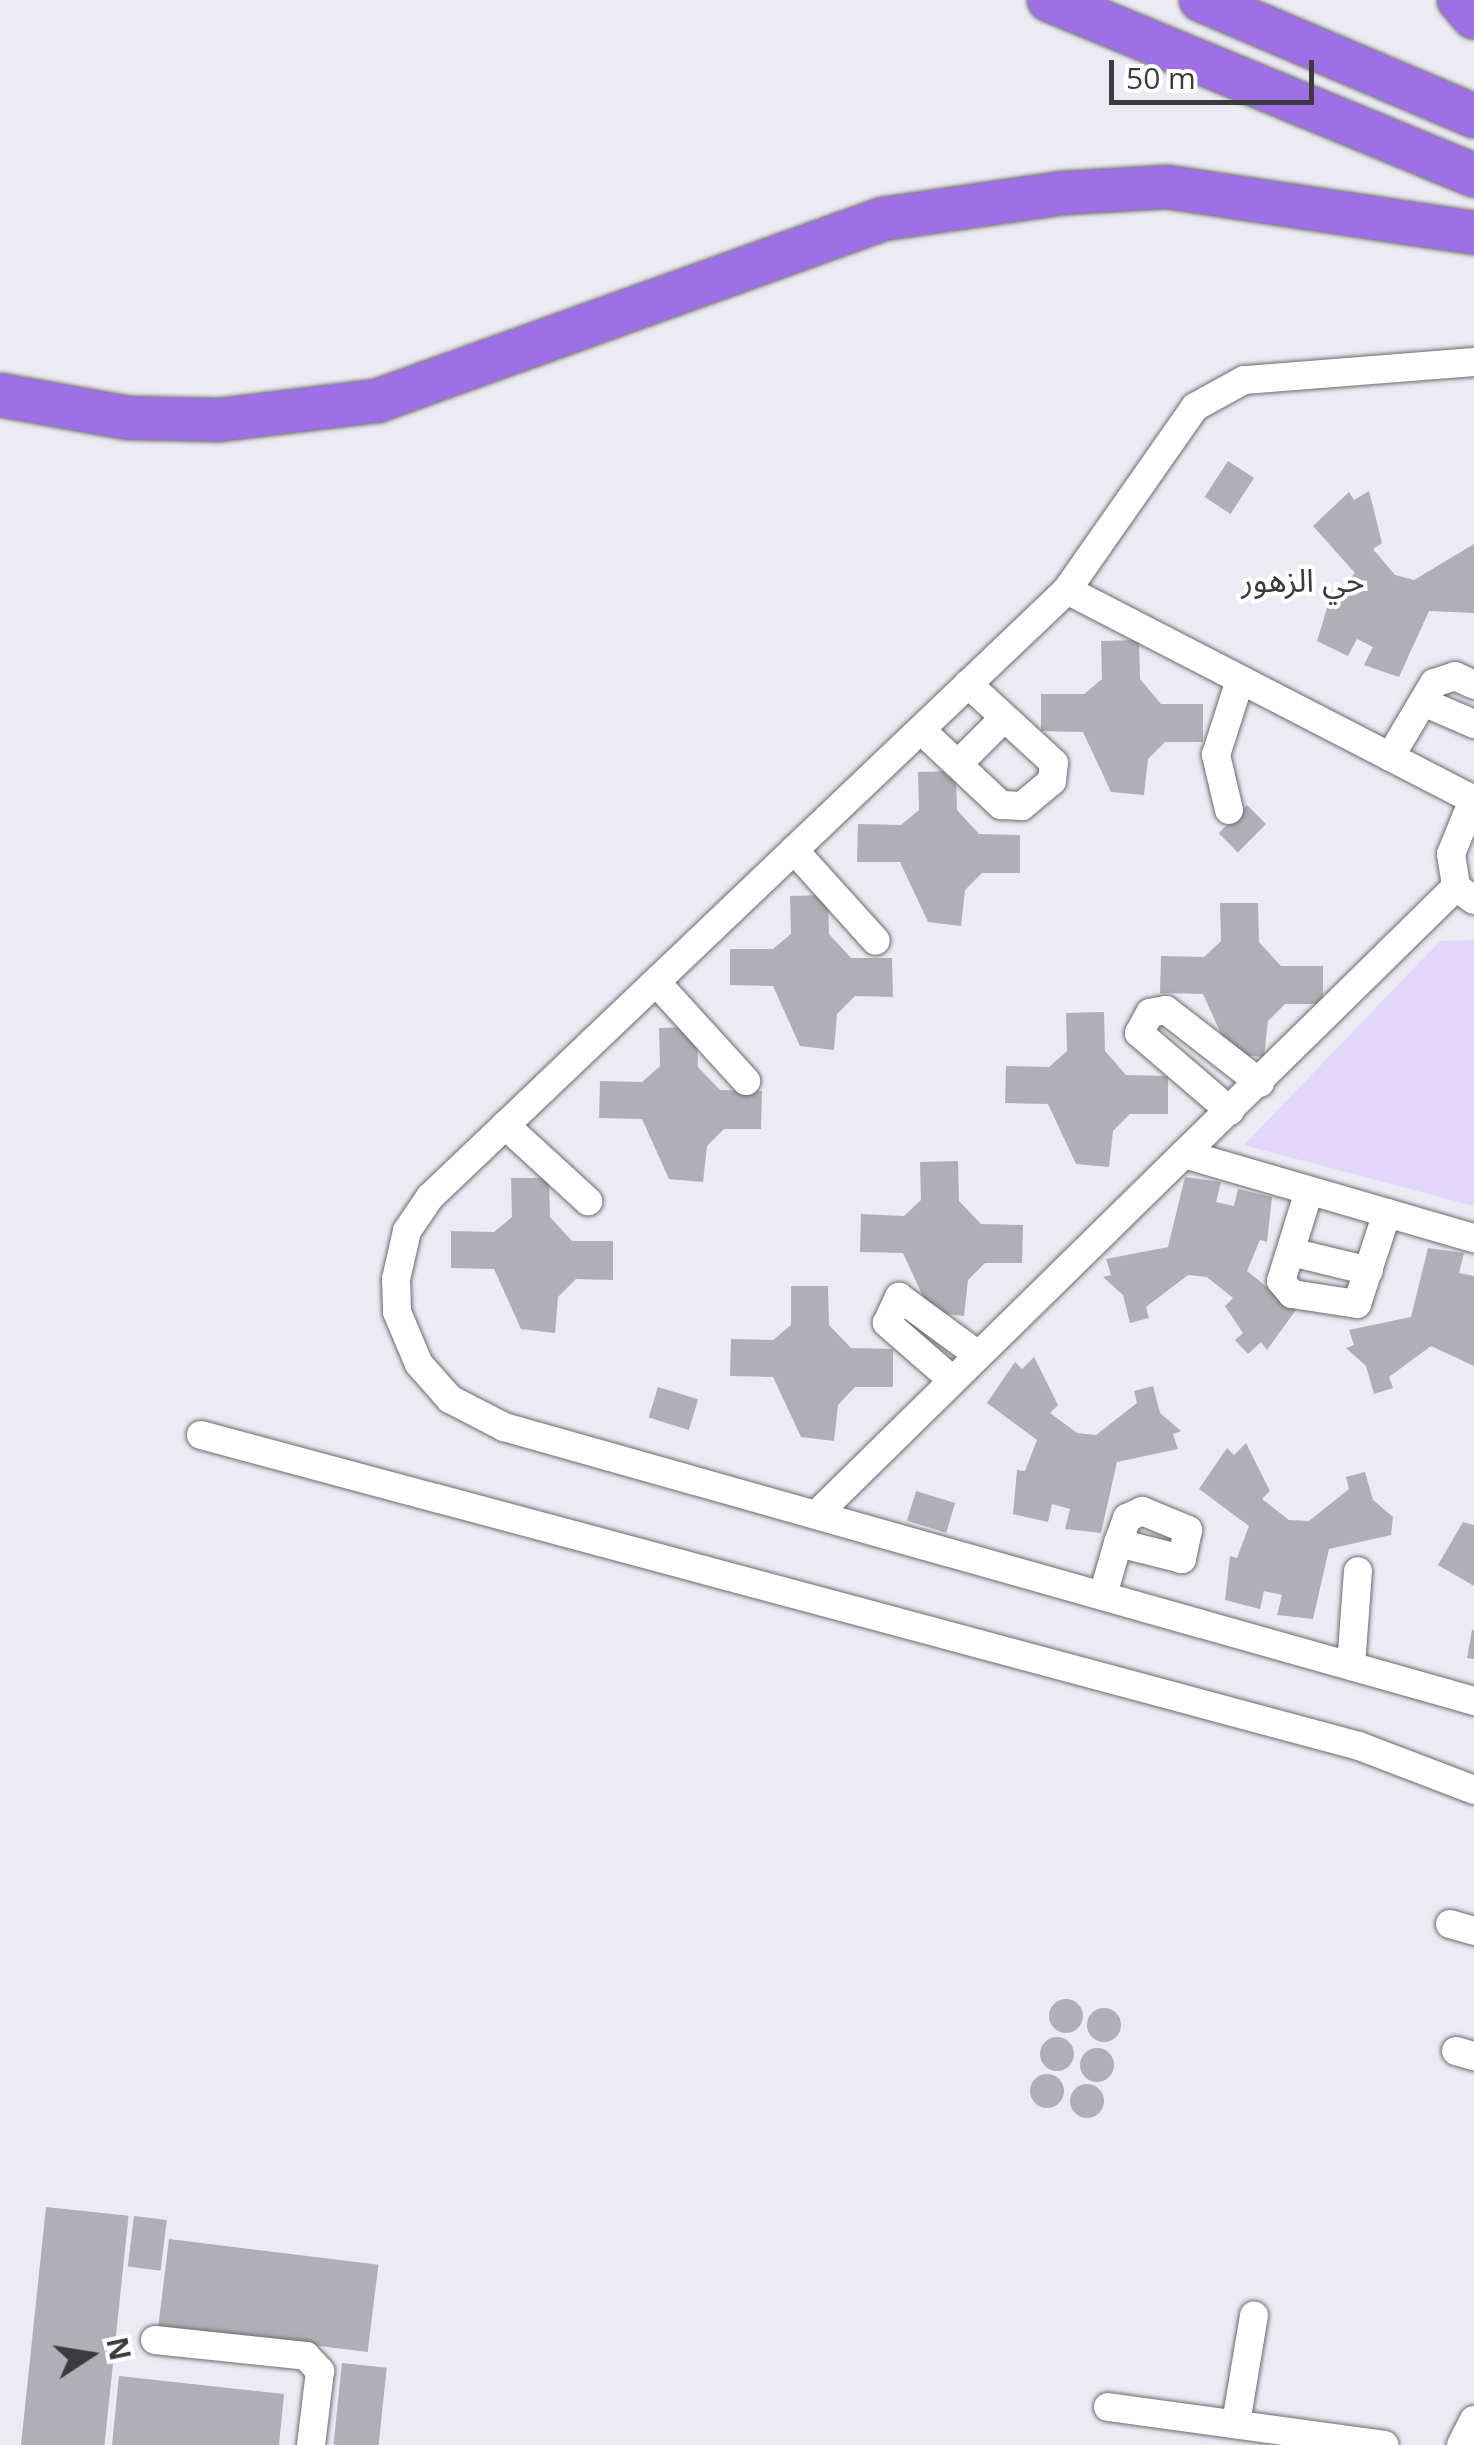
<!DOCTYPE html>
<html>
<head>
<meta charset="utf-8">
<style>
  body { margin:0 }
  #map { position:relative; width:1474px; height:2445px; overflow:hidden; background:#eceaf2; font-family:"Open Sans","Noto Sans Arabic",sans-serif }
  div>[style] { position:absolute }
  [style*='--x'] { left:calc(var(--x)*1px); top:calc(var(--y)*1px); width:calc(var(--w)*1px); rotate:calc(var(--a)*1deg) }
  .green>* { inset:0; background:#e2d7fa }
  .building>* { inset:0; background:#b1afb6; transform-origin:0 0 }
  .round { border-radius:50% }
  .roads { filter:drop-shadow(0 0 2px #6c6a71) drop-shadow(0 0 2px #6c6a71) }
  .minor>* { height:28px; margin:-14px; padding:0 14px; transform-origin:14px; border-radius:14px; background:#fff }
  .highway>* { height:42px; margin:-21px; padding:0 21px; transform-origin:21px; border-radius:21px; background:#9f70e5 }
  span { translate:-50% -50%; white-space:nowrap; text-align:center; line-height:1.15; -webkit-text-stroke:8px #fff; paint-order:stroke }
  .neighbourhood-label { font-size:32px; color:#3b3a3d }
  .north { position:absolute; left:40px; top:2305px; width:100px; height:100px; -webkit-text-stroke:8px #fff; paint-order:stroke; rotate:78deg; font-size:28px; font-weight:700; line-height:40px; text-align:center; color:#3b3a3d }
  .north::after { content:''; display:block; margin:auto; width:35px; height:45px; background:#3b3a3d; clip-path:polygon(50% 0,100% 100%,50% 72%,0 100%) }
  .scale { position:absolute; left:1109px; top:60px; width:205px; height:45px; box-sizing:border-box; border:5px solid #3b3a3d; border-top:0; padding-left:12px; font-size:30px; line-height:35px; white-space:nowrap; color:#3b3a3d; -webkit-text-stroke:8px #fff; paint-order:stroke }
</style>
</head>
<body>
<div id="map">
  <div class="green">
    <i style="clip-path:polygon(1474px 940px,1474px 1206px,1244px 1145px,1440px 941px)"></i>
  </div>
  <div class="building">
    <i style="left:1228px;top:461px;width:31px;height:43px;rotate:33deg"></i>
    <i style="clip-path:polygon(1369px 491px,1382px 543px,1373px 549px,1395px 575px,1414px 580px,1474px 544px,1474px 613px,1429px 611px,1399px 677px,1364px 665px,1373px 647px,1357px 639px,1348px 656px,1317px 641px,1330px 598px,1355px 573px,1313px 526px,1349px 492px,1354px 500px)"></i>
    <i style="clip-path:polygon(1139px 640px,1140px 679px,1161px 704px,1203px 704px,1203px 742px,1165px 742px,1148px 759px,1144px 795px,1111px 792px,1083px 732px,1041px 731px,1041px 694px,1084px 694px,1102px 679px,1101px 641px)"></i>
    <i style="clip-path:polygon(956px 771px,957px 810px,979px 834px,1020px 835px,1020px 873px,982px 873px,965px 890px,961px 926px,928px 922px,900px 862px,857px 862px,858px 824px,901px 825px,919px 810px,918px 772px)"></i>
    <i style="left:1247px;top:805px;width:27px;height:40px;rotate:45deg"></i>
    <i style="clip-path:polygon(828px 895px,829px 934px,851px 958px,892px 958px,893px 997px,855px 996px,837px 1014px,834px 1050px,800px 1046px,773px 986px,730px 985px,730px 949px,773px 949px,791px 934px,790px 896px)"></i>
    <i style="clip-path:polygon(1220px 903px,1258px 903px,1259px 942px,1281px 966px,1323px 966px,1323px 1004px,1285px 1004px,1268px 1021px,1264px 1057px,1230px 1054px,1203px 994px,1160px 993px,1161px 956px,1204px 957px,1221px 941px)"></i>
    <i style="clip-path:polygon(1104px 1012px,1105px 1051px,1126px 1075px,1168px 1076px,1168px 1114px,1130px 1114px,1113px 1131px,1109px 1167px,1076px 1164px,1048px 1104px,1005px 1103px,1006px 1066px,1049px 1067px,1067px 1051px,1066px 1013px)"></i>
    <i style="clip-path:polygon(697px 1027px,698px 1067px,720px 1090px,762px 1091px,761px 1129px,724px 1129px,707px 1146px,703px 1182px,669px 1179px,642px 1119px,599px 1118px,600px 1081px,642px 1082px,660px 1066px,659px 1028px)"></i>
    <i style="clip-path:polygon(958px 1161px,959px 1201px,981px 1224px,1023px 1225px,1022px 1263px,985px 1263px,968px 1280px,964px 1316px,930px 1312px,903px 1253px,860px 1252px,861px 1214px,904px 1216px,921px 1200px,920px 1162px)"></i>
    <i style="clip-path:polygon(1185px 1177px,1221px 1182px,1216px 1202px,1234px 1206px,1238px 1189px,1272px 1197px,1267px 1242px,1260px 1240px,1247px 1271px,1296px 1310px,1267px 1350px,1261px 1342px,1248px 1354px,1235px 1340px,1243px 1333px,1225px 1306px,1233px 1298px,1207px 1277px,1188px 1275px,1146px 1307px,1149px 1318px,1130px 1323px,1123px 1295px,1103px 1277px,1111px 1275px,1106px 1259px,1168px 1247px)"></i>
    <i style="clip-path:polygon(511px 1178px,549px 1178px,550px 1217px,572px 1241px,613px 1241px,613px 1280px,576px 1279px,558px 1297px,555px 1333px,521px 1329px,494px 1269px,451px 1268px,451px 1231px,494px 1232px,512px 1217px)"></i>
    <i style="clip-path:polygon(1428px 1248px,1464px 1253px,1459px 1273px,1474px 1276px,1474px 1366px,1431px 1346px,1389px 1377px,1393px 1388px,1374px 1394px,1366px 1366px,1346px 1348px,1354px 1345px,1349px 1330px,1411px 1317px)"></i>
    <i style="clip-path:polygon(791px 1286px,828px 1286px,829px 1325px,851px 1348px,893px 1349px,893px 1387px,855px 1387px,838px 1405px,834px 1441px,801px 1437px,773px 1377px,730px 1376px,731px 1339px,773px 1340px,791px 1325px)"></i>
    <i style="clip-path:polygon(1034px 1357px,1058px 1405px,1050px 1413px,1077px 1433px,1096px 1435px,1137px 1403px,1134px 1391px,1153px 1386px,1160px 1413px,1181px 1431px,1173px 1434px,1178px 1449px,1117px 1462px,1101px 1533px,1065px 1529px,1070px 1509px,1052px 1504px,1048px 1522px,1013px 1514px,1017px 1470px,1025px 1471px,1037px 1440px,987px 1403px,1015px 1362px,1022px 1369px)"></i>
    <i style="left:658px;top:1387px;width:42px;height:32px;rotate:17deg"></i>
    <i style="clip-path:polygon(1246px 1443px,1270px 1491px,1262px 1499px,1289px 1520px,1309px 1521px,1349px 1489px,1346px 1477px,1365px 1472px,1373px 1500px,1393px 1517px,1391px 1535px,1329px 1549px,1313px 1619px,1277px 1615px,1282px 1595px,1264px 1591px,1260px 1609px,1225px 1600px,1230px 1556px,1237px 1558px,1249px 1526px,1199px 1489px,1227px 1448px,1234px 1455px)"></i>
    <i style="left:916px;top:1491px;width:41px;height:31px;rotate:17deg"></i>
    <i style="clip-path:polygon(1463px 1522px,1474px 1525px,1474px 1586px,1438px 1565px)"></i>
    <i style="clip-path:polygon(1472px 1630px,1474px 1630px,1474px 1659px,1467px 1658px)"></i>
    <i class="round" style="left:1049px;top:1999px;width:34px;height:34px"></i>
    <i class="round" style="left:1087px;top:2008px;width:34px;height:34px"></i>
    <i class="round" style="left:1040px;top:2037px;width:34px;height:34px"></i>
    <i class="round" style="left:1080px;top:2048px;width:34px;height:34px"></i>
    <i class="round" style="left:1030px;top:2074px;width:34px;height:34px"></i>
    <i class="round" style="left:1070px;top:2084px;width:34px;height:34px"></i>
    <i style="left:46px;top:2207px;width:83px;height:240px;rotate:6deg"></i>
    <i style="left:134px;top:2216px;width:33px;height:51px;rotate:7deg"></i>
    <i style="left:169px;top:2239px;width:211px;height:88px;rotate:7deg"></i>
    <i style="left:342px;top:2363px;width:45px;height:82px;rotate:6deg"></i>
    <i style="clip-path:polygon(119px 2376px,284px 2394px,279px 2445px,112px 2445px)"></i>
  </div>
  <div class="roads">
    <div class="minor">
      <i style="--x:1474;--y:362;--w:231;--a:175.5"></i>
      <i style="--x:1244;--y:380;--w:56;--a:151.1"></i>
      <i style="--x:1195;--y:407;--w:223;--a:125"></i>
      <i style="--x:1067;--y:590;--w:880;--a:136.38"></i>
      <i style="--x:430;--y:1197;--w:41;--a:124.1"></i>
      <i style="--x:407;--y:1231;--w:49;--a:102.9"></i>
      <i style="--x:396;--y:1279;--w:33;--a:88"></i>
      <i style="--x:397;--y:1312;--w:56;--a:67.1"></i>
      <i style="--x:419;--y:1364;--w:47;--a:48.5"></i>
      <i style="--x:450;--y:1399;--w:61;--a:27.4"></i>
      <i style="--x:504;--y:1427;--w:1008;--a:15.77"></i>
      <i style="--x:1067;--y:590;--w:458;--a:27.3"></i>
      <i style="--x:1423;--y:702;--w:56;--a:23.3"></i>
      <i style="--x:921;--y:730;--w:110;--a:43.2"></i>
      <i style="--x:1001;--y:805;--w:21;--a:3"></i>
      <i style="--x:1022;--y:806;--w:39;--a:-40"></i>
      <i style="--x:1052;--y:781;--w:18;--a:-84"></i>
      <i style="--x:1054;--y:763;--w:117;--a:-137.4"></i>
      <i style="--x:1390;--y:757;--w:86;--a:-59.3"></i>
      <i style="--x:1434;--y:683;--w:22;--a:-18"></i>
      <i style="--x:1455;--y:676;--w:21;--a:25"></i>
      <i style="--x:958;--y:764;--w:65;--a:-45"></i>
      <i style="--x:1473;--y:800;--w:58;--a:112.2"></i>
      <i style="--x:1451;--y:854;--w:33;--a:81"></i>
      <i style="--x:1456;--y:887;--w:22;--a:36"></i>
      <i style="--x:1229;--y:810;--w:57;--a:-103.3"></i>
      <i style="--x:1216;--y:755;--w:79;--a:-72.3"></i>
      <i style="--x:794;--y:850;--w:122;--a:48"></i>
      <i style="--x:656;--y:982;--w:134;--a:47.7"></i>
      <i style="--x:1230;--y:1111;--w:120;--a:-139.4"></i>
      <i style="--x:1139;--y:1033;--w:23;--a:-61"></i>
      <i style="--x:1150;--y:1013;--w:16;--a:-11"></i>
      <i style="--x:1166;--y:1010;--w:119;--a:37.8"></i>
      <i style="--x:505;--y:1125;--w:113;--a:42.5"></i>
      <i style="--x:1184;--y:1154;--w:302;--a:16.2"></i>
      <i style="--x:1309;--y:1191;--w:94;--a:107.3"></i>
      <i style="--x:1281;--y:1281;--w:17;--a:50"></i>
      <i style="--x:1292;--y:1294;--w:66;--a:8.7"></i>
      <i style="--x:1357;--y:1304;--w:96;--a:-71.8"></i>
      <i style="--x:1291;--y:1252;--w:80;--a:13.7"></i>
      <i style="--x:950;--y:1378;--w:84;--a:-138.9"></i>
      <i style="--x:887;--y:1323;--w:29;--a:-65"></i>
      <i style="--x:899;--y:1297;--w:93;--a:36.3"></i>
      <i style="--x:201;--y:1435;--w:1199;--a:15.03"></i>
      <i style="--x:1359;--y:1746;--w:123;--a:20.9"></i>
      <i style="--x:1142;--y:1511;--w:50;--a:22.4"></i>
      <i style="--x:1188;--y:1530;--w:30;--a:102"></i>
      <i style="--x:1182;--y:1559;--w:66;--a:-166"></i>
      <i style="--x:1118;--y:1543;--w:27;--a:-70"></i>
      <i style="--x:1127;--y:1518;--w:17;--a:-25"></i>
      <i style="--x:818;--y:1513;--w:894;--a:-44.46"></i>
      <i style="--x:1103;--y:1595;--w:54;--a:-73.9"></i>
      <i style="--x:1351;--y:1666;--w:95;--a:-85.8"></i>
      <i style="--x:1450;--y:1924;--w:25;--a:16"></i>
      <i style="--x:1456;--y:2051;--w:19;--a:16"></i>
      <i style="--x:155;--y:2340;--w:152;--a:6"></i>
      <i style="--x:306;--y:2356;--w:21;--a:47"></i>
      <i style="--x:320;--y:2371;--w:75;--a:96.9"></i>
      <i style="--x:1108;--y:2407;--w:279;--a:7.8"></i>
      <i style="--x:1236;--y:2423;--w:109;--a:-80.5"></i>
      <i style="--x:1461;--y:2445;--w:28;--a:-63"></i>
    </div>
    <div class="highway">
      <i style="--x:1049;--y:0;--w:460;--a:22.4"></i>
      <i style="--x:1201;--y:0;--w:297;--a:23"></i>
      <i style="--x:1459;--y:0;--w:23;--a:49"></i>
      <i style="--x:0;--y:395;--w:130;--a:10.2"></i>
      <i style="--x:128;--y:418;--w:91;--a:1.3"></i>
      <i style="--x:219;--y:420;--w:159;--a:-6.9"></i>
      <i style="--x:377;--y:401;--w:538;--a:-19.78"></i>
      <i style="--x:883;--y:219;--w:183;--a:-8.2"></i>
      <i style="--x:1064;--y:193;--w:103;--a:-3.3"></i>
      <i style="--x:1167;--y:187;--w:310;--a:8.5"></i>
    </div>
  </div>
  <div class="neighbourhood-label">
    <span style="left:1303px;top:580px">حي الزهور</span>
  </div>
  <div class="north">N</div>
  <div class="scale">50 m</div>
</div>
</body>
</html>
